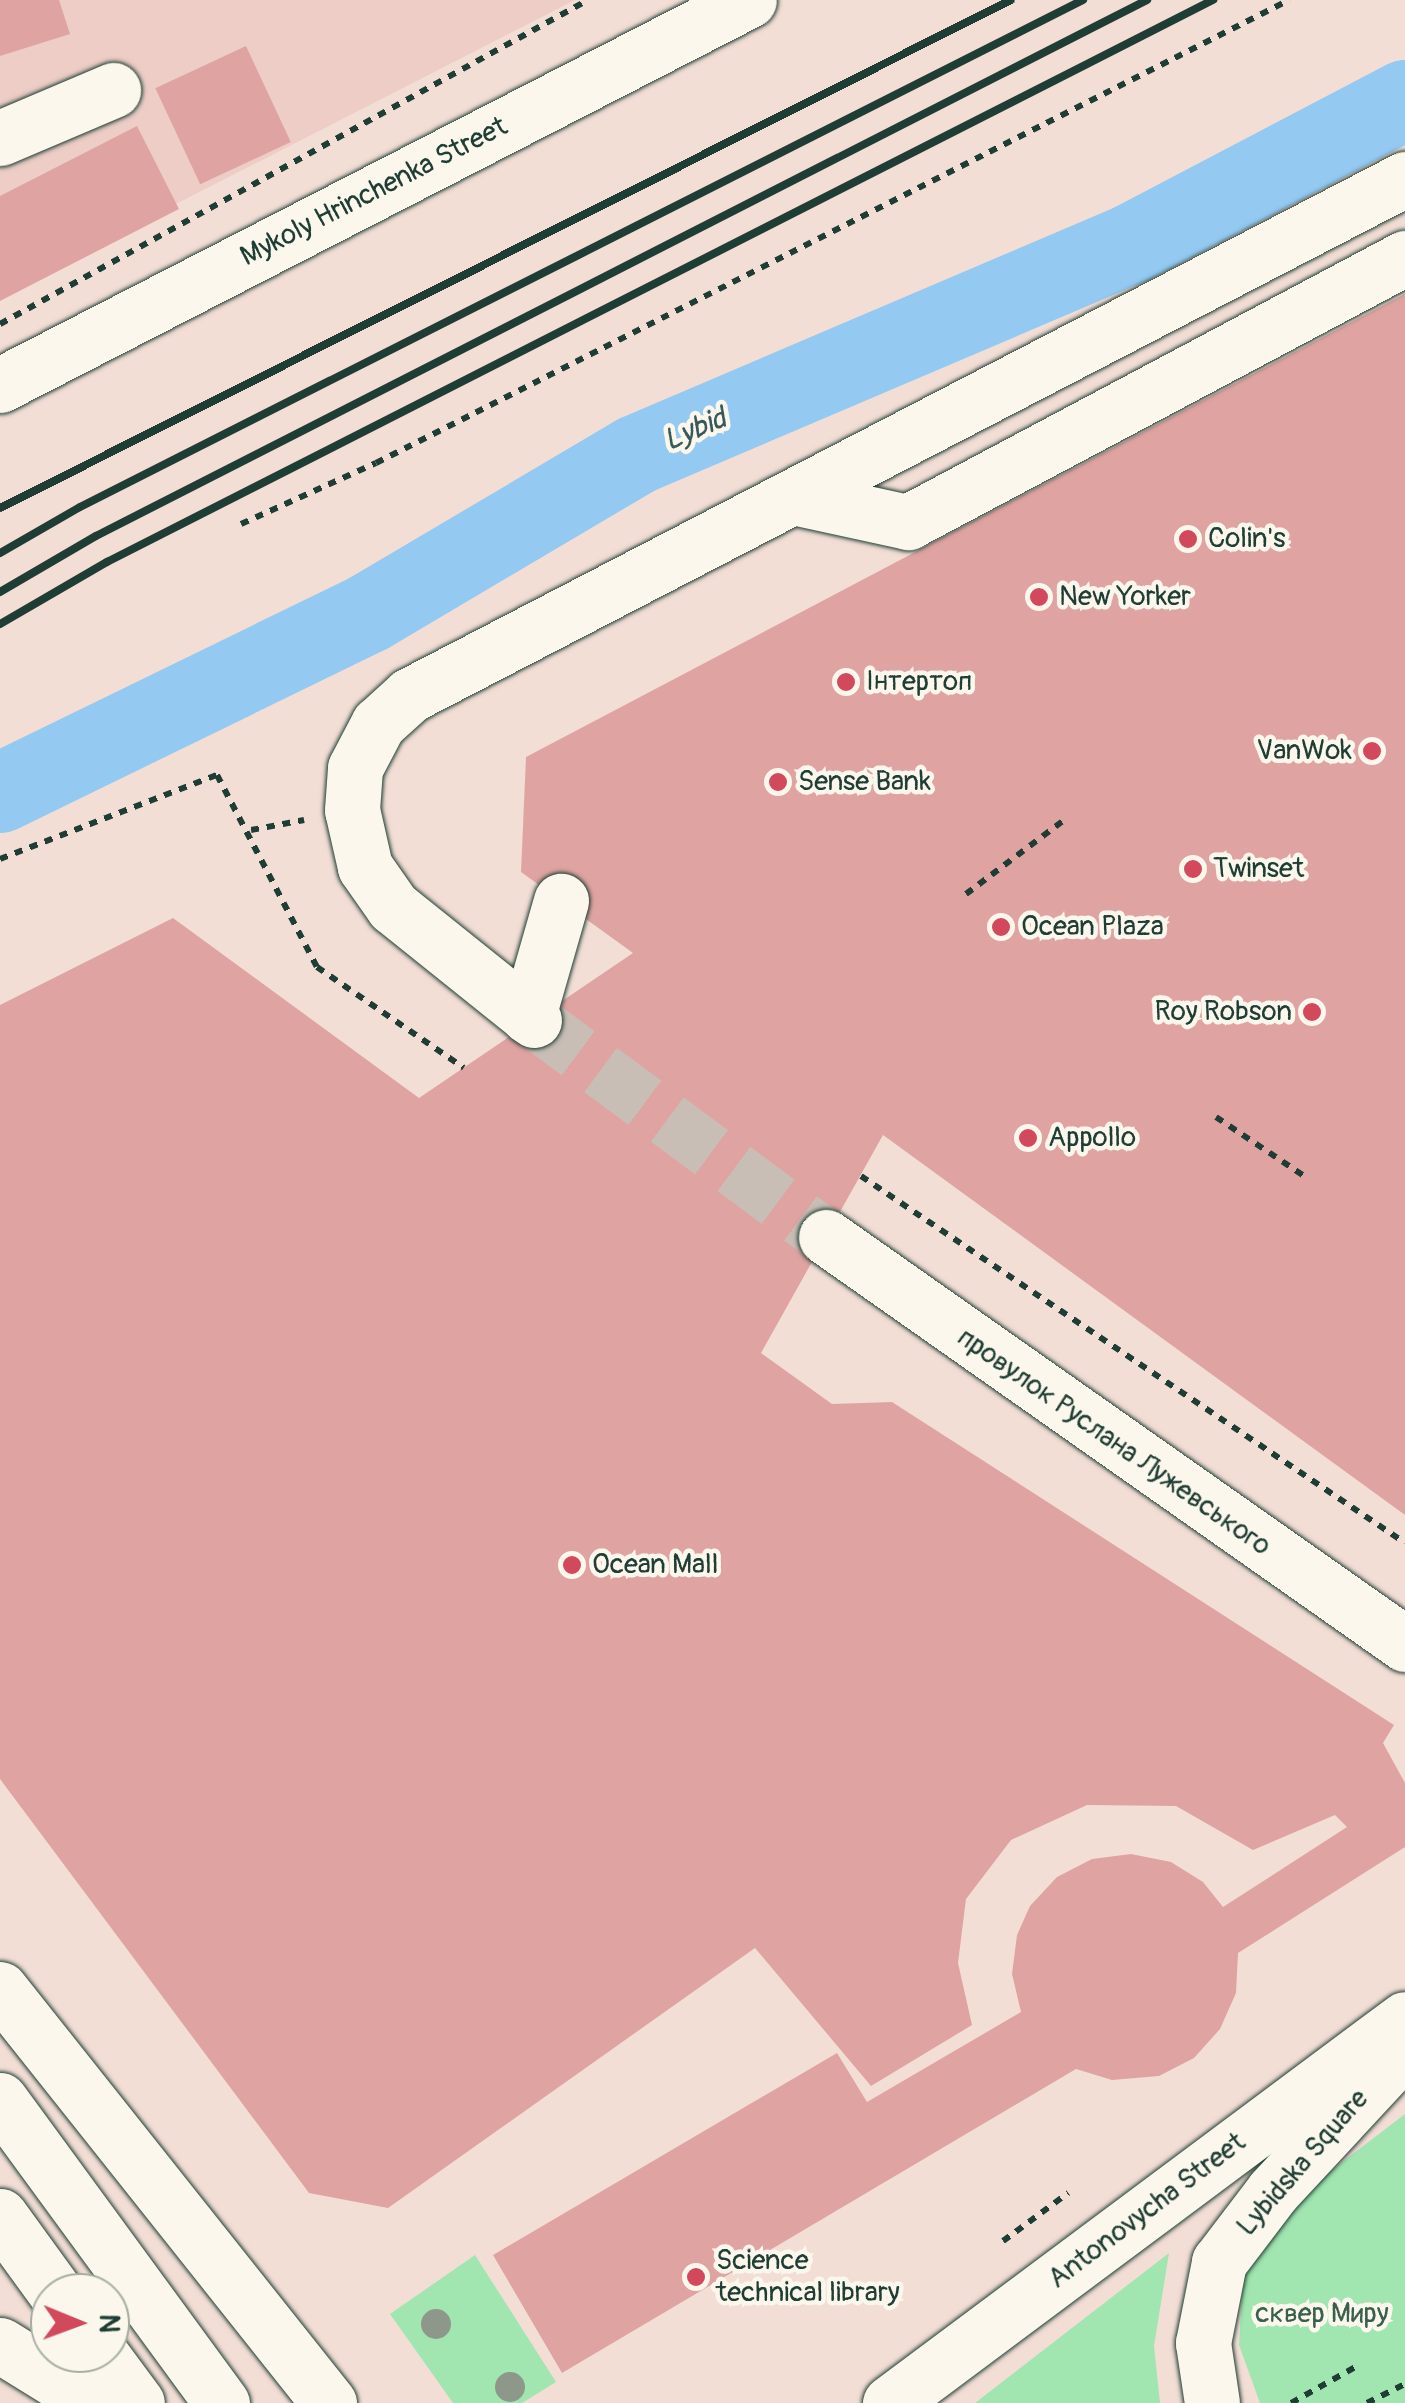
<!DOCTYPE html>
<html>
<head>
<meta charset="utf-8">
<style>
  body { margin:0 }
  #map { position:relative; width:1405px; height:2403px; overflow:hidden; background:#f3ded6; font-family:Pangolin,sans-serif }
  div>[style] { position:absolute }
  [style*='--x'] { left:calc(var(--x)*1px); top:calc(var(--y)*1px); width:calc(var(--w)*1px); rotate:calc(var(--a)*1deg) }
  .built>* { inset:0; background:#edcdc6 }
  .green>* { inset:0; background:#a1e5b0 }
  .river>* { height:80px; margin:-40px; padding:0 40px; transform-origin:40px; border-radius:40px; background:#94c9f2 }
  .building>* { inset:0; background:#dfa4a2; transform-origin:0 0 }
  .minor-tunnel>* { height:55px; margin-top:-27.5px; transform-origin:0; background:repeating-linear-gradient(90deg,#c9beb6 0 55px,transparent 0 83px) }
  .path>* { height:6px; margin-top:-3px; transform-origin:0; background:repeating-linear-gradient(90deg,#1f3d34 0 8px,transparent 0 16px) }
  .roads { filter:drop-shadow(0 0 2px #1f3d34) drop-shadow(0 0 2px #1f3d34) }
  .minor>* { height:55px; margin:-27.5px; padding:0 27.5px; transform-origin:27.5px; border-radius:27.5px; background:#fbf7ec }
  .major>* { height:55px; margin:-27.5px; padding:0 27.5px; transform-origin:27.5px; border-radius:27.5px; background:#fbf7ec }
  .highway>* { height:55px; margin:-27.5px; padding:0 27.5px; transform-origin:27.5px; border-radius:27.5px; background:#fbf7ec }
  .rail>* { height:8px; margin:-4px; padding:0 4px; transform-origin:4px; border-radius:4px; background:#1f3d34 }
  .trees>* { width:30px; height:30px; margin:-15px; border-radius:50%; background:#8d988b }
  .dots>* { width:28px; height:28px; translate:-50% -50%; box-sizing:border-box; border:5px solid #fbf7ec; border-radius:50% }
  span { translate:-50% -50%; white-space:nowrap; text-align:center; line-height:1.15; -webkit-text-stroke:9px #fbf7ec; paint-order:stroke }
  .street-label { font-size:28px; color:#1f3d34 }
  .poi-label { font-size:28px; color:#1f3d34 }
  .left { translate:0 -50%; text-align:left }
  .right { translate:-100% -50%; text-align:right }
  .park-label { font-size:28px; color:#395f4d }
  .water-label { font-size:30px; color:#36595a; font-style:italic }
  .north { position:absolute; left:30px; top:2273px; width:100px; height:100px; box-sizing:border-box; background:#fbf7ec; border:2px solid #a3ada2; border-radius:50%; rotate:91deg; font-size:28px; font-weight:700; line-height:40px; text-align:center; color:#1f3d34 }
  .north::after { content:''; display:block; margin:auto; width:35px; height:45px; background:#d1495b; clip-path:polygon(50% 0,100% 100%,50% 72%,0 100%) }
</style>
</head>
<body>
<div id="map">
  <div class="built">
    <i style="clip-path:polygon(0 0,575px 0,0 294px)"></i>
  </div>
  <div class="green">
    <i style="clip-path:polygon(1405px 2114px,1405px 2403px,1260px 2403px,1239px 2345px,1243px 2275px,1294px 2199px)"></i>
    <i style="clip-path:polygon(1169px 2253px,1154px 2346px,1160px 2403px,975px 2403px)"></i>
    <i style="clip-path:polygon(475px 2255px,556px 2382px,522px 2403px,453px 2403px,390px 2314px)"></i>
  </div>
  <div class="river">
    <i style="--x:0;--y:793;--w:411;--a:-26"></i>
    <i style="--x:369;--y:613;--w:310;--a:-30.6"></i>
    <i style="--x:636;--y:455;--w:538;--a:-23.09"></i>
    <i style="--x:1131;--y:244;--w:310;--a:-27.7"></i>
  </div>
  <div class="building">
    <i style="clip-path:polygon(0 0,59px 0,70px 34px,0 56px)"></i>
    <i style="left:246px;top:46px;width:106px;height:100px;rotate:65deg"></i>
    <i style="clip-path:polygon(137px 126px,179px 209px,0 301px,0 196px)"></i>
    <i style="clip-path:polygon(1405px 294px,1405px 1515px,883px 1135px,761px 1353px,832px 1404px,892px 1402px,1394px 1725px,1383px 1743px,1405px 1783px,1405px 1847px,1238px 1953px,1236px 1993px,1220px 2029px,1194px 2058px,1159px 2076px,1112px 2080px,1076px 2069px,562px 2373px,493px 2255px,837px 2053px,867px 2102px,1021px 2012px,1012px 1974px,1017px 1935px,1030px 1906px,1057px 1877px,1092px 1859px,1131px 1854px,1171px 1862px,1203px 1882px,1223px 1907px,1347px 1827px,1335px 1815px,1253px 1850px,1176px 1806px,1087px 1805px,1011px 1840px,966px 1899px,958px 1963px,972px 2025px,871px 2086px,755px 1948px,388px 2208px,309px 2193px,0 1779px,0 1005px,173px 918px,419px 1098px,633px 953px,521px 872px,526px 757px)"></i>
  </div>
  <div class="minor-tunnel">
    <i style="--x:534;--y:1020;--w:364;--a:36.6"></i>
  </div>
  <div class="path">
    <i style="--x:0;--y:324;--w:671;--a:-28.86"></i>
    <i style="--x:241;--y:524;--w:148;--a:-24.3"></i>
    <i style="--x:376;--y:463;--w:1024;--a:-26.89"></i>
    <i style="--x:251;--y:830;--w:54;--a:-10.7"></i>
    <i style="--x:0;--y:859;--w:233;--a:-21.2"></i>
    <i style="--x:217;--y:775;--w:216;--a:62.5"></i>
    <i style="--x:317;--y:967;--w:178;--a:34.5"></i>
    <i style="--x:966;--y:894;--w:126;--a:-37"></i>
    <i style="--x:1216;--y:1117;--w:110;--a:33.8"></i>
    <i style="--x:861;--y:1176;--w:656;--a:34"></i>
    <i style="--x:1003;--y:2241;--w:81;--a:-36.4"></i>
    <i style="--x:1291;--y:2403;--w:78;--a:-29.2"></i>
    <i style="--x:1367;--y:2403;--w:42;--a:-26.6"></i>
  </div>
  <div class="roads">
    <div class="minor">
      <i style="--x:0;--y:138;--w:123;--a:-23"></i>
      <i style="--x:793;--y:497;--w:118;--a:12.3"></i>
      <i style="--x:908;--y:522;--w:563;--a:-27.98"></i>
      <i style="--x:528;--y:1016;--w:120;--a:-74"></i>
      <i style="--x:534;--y:1020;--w:181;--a:-141.3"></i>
      <i style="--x:393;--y:907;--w:49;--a:-125"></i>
      <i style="--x:365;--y:867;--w:58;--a:-102.8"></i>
      <i style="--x:352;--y:810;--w:42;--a:-85.9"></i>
      <i style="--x:355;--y:768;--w:50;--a:-62.4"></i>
      <i style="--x:378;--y:724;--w:43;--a:-42.2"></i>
      <i style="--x:410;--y:695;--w:1121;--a:-27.41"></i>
      <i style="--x:826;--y:1237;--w:708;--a:35.1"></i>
    </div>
    <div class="major">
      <i style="--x:0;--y:385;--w:842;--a:-27.2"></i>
      <i style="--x:0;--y:1989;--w:529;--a:51.53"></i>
      <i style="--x:0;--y:2345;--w:110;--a:31.7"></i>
      <i style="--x:890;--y:2403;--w:642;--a:-36.71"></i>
      <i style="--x:1212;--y:2403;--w:61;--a:-98.5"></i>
      <i style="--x:1203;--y:2343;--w:83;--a:-78.8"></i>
      <i style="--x:1219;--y:2262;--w:89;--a:-52.7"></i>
      <i style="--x:1273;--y:2191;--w:191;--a:-47.1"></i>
    </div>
    <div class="highway">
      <i style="--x:0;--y:2100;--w:376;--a:53.8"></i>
      <i style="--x:0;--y:2216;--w:95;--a:54"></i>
      <i style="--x:100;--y:2353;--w:62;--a:53.5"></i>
    </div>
  </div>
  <div class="rail">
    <i style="--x:0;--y:508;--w:1131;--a:-26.68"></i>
    <i style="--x:0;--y:553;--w:92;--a:-29.9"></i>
    <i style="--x:80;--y:507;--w:1124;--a:-26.82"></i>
    <i style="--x:0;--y:592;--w:111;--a:-30.3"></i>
    <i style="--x:96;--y:536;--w:1180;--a:-27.02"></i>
    <i style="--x:0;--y:624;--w:124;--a:-30.1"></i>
    <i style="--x:107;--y:562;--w:1241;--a:-26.94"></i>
  </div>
  <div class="trees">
    <i style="left:436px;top:2324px"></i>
    <i style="left:510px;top:2387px"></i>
  </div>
  <div class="dots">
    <i style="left:1188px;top:539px;background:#d1495b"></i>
    <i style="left:1039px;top:597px;background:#d1495b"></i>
    <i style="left:846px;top:682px;background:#d1495b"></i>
    <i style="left:1372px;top:751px;background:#d1495b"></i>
    <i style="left:778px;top:782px;background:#d1495b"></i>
    <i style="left:1193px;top:869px;background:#d1495b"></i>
    <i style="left:1001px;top:927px;background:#d1495b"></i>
    <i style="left:1312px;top:1012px;background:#d1495b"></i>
    <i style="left:1028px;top:1138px;background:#d1495b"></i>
    <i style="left:572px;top:1565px;background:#d1495b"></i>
    <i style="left:696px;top:2277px;background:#d1495b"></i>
  </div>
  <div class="street-label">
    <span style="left:374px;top:192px;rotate:-27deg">Mykoly Hrinchenka Street</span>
    <span style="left:1114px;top:1442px;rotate:35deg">провулок Руслана Лужевського</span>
    <span style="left:1303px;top:2163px;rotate:-49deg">Lybidska Square</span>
    <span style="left:1147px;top:2211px;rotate:-37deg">Antonovycha Street</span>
  </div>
  <div class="poi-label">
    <span class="left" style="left:1208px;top:539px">Colin's</span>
    <span class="left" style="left:1059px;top:597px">New Yorker</span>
    <span class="left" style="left:866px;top:682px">Інтертоп</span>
    <span class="right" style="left:1352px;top:751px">VanWok</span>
    <span class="left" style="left:798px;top:782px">Sense Bank</span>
    <span class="left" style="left:1213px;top:869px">Twinset</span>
    <span class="left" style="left:1021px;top:927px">Ocean Plaza</span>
    <span class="right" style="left:1292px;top:1012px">Roy Robson</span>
    <span class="left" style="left:1048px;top:1138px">Appollo</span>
    <span class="left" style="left:592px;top:1565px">Ocean Mall</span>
    <span class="left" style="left:716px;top:2277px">Science<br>technical library</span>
  </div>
  <div class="park-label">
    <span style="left:1322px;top:2314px">сквер Миру</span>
  </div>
  <div class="water-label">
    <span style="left:695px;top:430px;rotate:-23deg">Lybid</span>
  </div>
  <div class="north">N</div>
</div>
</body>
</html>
